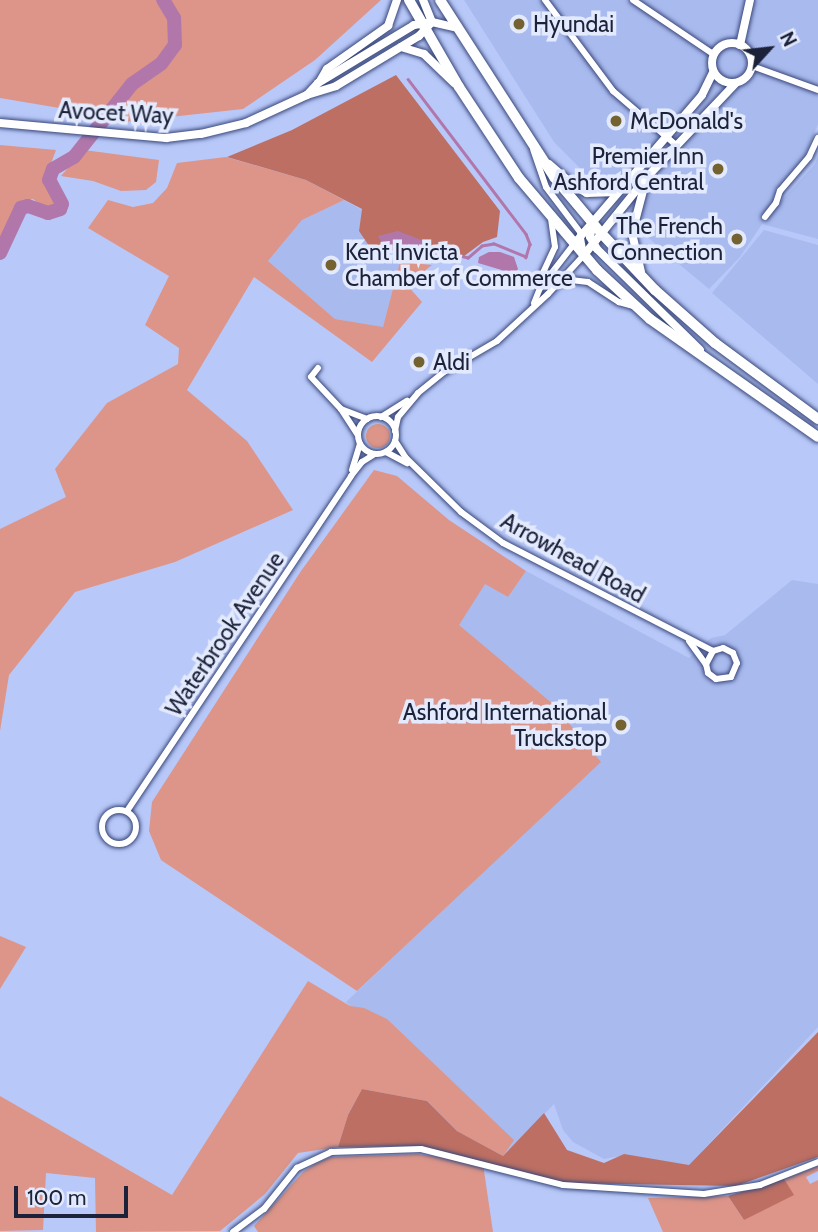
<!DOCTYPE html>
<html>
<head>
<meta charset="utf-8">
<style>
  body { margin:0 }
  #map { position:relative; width:818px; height:1232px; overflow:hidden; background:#b8c8f9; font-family:Cabin,sans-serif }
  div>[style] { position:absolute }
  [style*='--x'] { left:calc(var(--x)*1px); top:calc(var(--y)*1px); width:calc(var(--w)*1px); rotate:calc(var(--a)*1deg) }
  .built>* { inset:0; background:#a9baef }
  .green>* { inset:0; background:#dc9588 }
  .round { border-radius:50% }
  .forest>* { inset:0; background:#bc6f62 }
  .water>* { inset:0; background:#b177ab }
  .stream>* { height:2.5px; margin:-1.25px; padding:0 1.25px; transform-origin:1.25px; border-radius:1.25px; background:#b177ab }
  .river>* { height:14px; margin:-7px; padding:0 7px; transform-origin:7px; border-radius:7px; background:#b177ab }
  .roads { filter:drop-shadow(0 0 2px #39477b) drop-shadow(0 0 2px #39477b) }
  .minor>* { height:6px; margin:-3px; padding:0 3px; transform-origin:3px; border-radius:3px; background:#fff }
  .minor>.ring { margin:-3px; padding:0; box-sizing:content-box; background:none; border:6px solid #fff; border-radius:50% }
  .tertiary>* { height:8px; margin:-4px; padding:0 4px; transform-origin:4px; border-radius:4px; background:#fff }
  .tertiary>.ring { margin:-4px; padding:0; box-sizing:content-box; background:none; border:8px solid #fff; border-radius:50% }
  .trunk>* { height:10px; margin:-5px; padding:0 5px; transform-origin:5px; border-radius:5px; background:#fff }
  .dots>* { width:19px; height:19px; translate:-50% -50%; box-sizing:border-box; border:4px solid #e3eafd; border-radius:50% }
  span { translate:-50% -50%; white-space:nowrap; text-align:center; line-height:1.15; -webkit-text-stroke:7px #e3eafd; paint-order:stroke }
  .poi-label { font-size:23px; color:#1b2239 }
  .left { translate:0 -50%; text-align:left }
  .right { translate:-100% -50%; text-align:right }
  .street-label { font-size:23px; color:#1b2239 }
  .north { position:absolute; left:734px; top:14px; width:70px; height:70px; -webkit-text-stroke:5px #e3eafd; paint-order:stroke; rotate:63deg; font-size:19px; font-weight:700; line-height:28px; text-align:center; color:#1b2239 }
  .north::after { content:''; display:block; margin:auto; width:24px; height:32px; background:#1b2239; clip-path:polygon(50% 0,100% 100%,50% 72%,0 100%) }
  .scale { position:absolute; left:14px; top:1186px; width:114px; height:32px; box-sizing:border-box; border:4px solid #1b2239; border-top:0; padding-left:9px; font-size:21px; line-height:24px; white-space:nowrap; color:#1b2239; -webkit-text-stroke:5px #e3eafd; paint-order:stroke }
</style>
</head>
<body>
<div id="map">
  <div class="built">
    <i style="clip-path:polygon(464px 0,818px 0,818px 124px,800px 167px,766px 218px,815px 164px,818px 156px,818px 239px,762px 224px,740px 257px,709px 289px,656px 245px,554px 142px)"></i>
    <i style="clip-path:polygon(344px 200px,362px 210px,359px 231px,369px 246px,400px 262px,383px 328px,335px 319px,268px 261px,302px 220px)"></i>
    <i style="clip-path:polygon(764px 230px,818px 245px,818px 384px,712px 293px)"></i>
    <i style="clip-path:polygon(526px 571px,689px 658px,711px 638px,725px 635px,792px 580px,818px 584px,818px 1027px,689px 1165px,625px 1155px,604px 1159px,573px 1142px,563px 1130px,554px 1104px,503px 1156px,346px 1002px,599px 762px,553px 704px,458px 625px,485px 583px,508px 597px)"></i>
  </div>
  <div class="green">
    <i style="clip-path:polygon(0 0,381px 0,315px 60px,243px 109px,115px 123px,119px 118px,0 98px)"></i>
    <i style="clip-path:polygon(0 145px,56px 150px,44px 182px,57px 207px,46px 209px,33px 199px,19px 202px,0 241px)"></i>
    <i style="clip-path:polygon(84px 150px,159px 160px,156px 182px,146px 190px,121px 191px,93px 181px,61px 176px)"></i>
    <i style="clip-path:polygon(226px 157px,306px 180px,344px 200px,302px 220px,268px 261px,335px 319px,383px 327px,400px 262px,432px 265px,407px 285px,422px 302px,372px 362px,254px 277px,187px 390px,247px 441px,293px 510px,175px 562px,75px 592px,9px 675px,0 731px,0 529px,66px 497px,55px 469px,107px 403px,178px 364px,179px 348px,145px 325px,169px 276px,88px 228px,108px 200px,133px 207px,153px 203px,167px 188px,177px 163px)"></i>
    <i class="round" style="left:366px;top:424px;width:24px;height:24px"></i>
    <i style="clip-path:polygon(374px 470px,397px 476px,449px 520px,526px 571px,508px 597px,485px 584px,459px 625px,553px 704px,601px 762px,357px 991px,161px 860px,149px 831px,152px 802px,301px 571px)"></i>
    <i style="clip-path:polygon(0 936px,26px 947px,0 989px)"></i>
    <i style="clip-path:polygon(308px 981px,350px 1006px,364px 1008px,387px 1019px,514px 1140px,503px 1156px,457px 1131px,427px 1101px,362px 1089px,348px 1115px,338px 1147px,298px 1153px,265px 1194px,220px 1231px,96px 1232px,95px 1178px,46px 1173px,43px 1230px,0 1231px,0 1096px,172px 1195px)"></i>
    <i style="clip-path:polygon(418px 1154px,483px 1164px,493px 1232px,258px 1232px,254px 1226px,303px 1172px,315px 1164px,331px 1157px)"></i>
    <i style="clip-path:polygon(818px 1166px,818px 1171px,806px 1177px,810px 1184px,818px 1180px,818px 1232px,663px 1232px,648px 1198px,728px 1196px,744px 1220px,784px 1179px)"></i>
  </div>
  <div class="forest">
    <i style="clip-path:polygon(396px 75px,500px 211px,497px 237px,483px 242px,456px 262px,369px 246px,359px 231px,362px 209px,306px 180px,227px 157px,292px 130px)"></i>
    <i style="clip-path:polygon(818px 1032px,818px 1157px,736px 1186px,564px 1183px,422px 1146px,338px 1147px,348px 1115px,362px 1089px,427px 1101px,457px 1131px,503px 1156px,544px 1113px,567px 1150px,604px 1163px,624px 1154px,689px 1165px)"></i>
    <i style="clip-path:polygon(784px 1179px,794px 1195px,744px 1220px,728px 1196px)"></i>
  </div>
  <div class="water">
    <i style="clip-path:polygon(398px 231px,424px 241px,448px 253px,444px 257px,394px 248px,382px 243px,378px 236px)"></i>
    <i style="clip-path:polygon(489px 252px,500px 252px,514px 257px,518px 269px,515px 274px,478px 263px,479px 257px)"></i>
  </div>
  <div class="stream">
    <i style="--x:408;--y:79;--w:195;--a:52.7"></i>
    <i style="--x:526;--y:234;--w:11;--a:68"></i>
    <i style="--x:530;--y:244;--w:14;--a:107"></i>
    <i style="--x:526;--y:257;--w:35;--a:-158"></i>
    <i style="--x:494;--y:244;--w:12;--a:171"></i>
    <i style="--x:482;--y:246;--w:18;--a:139"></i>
    <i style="--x:468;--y:258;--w:21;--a:-166"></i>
  </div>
  <div class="river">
    <i style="--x:0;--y:253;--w:50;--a:-65"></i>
    <i style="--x:21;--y:208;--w:7;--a:-16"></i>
    <i style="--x:28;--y:206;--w:21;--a:19"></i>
    <i style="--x:48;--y:213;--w:13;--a:-18"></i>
    <i style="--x:60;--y:209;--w:5;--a:-68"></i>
    <i style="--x:62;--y:204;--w:27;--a:-118"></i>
    <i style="--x:49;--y:180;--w:12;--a:-70"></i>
    <i style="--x:53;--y:169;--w:24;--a:-30"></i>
    <i style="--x:74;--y:157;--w:93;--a:-51.5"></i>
    <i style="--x:132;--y:84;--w:35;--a:-35"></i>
    <i style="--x:161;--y:64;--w:24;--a:-54"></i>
    <i style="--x:175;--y:45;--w:27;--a:-92"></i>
    <i style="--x:174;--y:18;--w:21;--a:-121"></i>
  </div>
  <div class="roads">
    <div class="minor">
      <i style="--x:545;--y:0;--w:114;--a:53.2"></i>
      <i style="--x:613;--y:91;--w:83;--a:40.6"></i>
      <i style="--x:633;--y:0;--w:97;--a:34"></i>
      <i style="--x:752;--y:66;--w:70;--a:20"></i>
      <i style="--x:765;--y:217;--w:18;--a:-52"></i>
      <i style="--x:776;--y:203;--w:13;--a:-72"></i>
      <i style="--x:780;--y:191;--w:45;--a:-49.5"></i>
      <i style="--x:809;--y:157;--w:21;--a:-65"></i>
      <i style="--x:560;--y:283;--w:11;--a:-15"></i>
      <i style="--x:571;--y:280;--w:17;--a:7"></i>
      <i style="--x:588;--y:282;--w:37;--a:33"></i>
      <i style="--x:619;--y:302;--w:15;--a:16"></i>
      <i style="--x:540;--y:288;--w:11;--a:-85"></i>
      <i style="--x:541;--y:277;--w:33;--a:-65"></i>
      <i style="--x:555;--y:247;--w:27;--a:-98"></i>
      <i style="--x:534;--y:303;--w:16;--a:-68"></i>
      <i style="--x:540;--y:288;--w:56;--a:-52.3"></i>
      <i style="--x:318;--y:368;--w:11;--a:128"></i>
      <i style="--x:311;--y:377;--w:44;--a:46.8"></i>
      <i style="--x:341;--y:409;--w:31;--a:57"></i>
      <i style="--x:341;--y:409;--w:28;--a:21"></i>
      <i class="ring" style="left:358px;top:416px;width:32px;height:32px"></i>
      <i style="--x:381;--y:417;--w:31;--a:-32"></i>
      <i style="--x:395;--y:431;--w:14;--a:-78"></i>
      <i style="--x:398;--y:417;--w:31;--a:-50"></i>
      <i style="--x:418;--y:393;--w:33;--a:-39"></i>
      <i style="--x:444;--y:372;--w:61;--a:-30.3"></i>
      <i style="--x:497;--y:341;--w:69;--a:-42.7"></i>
      <i style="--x:548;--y:294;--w:53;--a:-47.3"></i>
      <i style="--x:584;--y:255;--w:23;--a:-100"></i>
      <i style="--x:580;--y:232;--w:56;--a:-127.1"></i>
      <i style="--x:546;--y:187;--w:39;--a:-109"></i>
      <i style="--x:395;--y:441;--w:20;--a:57"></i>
      <i style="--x:406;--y:458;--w:77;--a:44.5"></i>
      <i style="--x:461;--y:512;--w:52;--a:36.4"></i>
      <i style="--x:503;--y:543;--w:236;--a:27.2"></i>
      <i style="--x:386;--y:452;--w:24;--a:28"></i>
      <i style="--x:352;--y:470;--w:27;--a:-73"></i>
      <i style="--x:689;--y:641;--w:29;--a:54"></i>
      <i style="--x:706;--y:664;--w:9;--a:77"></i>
      <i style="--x:708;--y:673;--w:10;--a:37"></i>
      <i style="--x:716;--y:679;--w:15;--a:-8"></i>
      <i style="--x:731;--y:677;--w:15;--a:-67"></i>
      <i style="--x:737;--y:663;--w:11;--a:-112"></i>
      <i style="--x:733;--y:653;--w:11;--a:-153"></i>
      <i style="--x:723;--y:648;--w:10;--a:163"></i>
      <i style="--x:713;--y:651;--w:15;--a:118"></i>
      <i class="ring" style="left:102px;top:810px;width:28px;height:28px"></i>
      <i style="--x:127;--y:811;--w:403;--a:-56.2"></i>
      <i style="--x:351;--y:476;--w:18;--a:-52"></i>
      <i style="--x:362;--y:462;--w:15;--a:-32"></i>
      <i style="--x:233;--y:1232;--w:39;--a:-37"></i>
      <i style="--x:264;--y:1209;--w:53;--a:-51.2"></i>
      <i style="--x:297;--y:1168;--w:38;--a:-25"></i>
      <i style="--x:331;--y:1152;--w:90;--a:-1.9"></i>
      <i style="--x:421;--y:1149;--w:146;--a:14.2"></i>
      <i style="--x:563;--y:1185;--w:141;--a:3.7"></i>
      <i style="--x:704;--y:1194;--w:57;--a:-9.1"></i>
      <i style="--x:760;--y:1185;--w:62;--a:-21.6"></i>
    </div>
    <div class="tertiary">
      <i class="ring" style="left:712px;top:43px;width:32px;height:32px"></i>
      <i style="--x:740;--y:45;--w:46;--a:-77.5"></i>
      <i style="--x:401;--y:47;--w:24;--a:17"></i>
      <i style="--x:424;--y:54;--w:42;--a:44"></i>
      <i style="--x:320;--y:81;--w:14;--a:-60"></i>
      <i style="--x:327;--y:69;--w:75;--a:-35.2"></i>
      <i style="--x:388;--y:26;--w:28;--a:-71"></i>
      <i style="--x:307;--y:95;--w:16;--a:-47"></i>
      <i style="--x:318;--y:83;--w:112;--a:-31.1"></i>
      <i style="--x:414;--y:25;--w:18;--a:-9"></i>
      <i style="--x:432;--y:22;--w:27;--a:13"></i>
      <i style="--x:0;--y:123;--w:167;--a:5.2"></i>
      <i style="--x:166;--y:138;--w:35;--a:-7"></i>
      <i style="--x:201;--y:134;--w:46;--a:-13.7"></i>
      <i style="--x:246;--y:123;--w:67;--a:-24.7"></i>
      <i style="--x:307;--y:95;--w:30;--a:-17"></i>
      <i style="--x:336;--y:86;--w:97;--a:-31.1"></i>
      <i style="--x:419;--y:36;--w:19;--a:-47"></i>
      <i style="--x:432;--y:22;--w:24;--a:-112"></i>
      <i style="--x:549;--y:164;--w:32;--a:41"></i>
      <i style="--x:573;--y:185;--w:16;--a:30"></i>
      <i style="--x:587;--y:193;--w:23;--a:-2"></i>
      <i style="--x:610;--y:192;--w:13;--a:-27"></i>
      <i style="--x:592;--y:227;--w:10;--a:101"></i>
      <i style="--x:590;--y:237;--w:14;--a:60"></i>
      <i style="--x:597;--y:249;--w:144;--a:44.4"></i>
      <i style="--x:574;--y:244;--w:196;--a:-49.3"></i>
      <i style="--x:702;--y:95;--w:25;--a:-64"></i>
      <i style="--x:584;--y:255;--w:100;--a:-51.1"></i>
      <i style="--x:647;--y:177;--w:129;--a:-46.6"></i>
      <i style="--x:641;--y:272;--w:40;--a:-103"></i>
      <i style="--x:632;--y:233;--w:52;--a:-75.4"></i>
    </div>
    <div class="trunk">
      <i style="--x:409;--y:0;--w:100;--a:60.1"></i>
      <i style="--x:459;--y:87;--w:109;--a:56.6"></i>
      <i style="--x:519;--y:178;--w:121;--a:49.7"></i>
      <i style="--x:597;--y:270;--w:72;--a:42.8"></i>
      <i style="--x:650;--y:319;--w:205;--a:35.1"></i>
      <i style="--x:440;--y:0;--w:211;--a:57.2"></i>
      <i style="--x:554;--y:177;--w:75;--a:49.9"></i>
      <i style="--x:602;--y:234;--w:77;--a:46.6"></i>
      <i style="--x:655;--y:290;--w:80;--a:41.5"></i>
      <i style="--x:715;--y:343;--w:128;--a:36.4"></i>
    </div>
  </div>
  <div class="dots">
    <i style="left:519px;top:24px;background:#746331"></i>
    <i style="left:616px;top:121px;background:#746331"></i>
    <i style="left:718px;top:169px;background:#746331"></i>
    <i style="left:737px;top:239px;background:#746331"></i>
    <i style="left:331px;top:265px;background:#746331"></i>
    <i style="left:419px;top:362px;background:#746331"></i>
    <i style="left:621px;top:725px;background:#746331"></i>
  </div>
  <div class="poi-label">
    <span class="left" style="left:533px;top:24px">Hyundai</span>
    <span class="left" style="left:630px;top:121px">McDonald's</span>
    <span class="right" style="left:704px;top:169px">Premier Inn<br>Ashford Central</span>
    <span class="right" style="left:723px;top:239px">The French<br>Connection</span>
    <span class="left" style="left:345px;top:265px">Kent Invicta<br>Chamber of Commerce</span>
    <span class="left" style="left:433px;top:362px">Aldi</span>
    <span class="right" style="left:607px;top:725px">Ashford International<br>Truckstop</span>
  </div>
  <div class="street-label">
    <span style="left:116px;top:113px;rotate:3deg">Avocet Way</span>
    <span style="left:573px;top:558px;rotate:29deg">Arrowhead Road</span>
    <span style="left:225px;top:634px;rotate:-56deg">Waterbrook Avenue</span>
  </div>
  <div class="north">N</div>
  <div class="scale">100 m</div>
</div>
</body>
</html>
